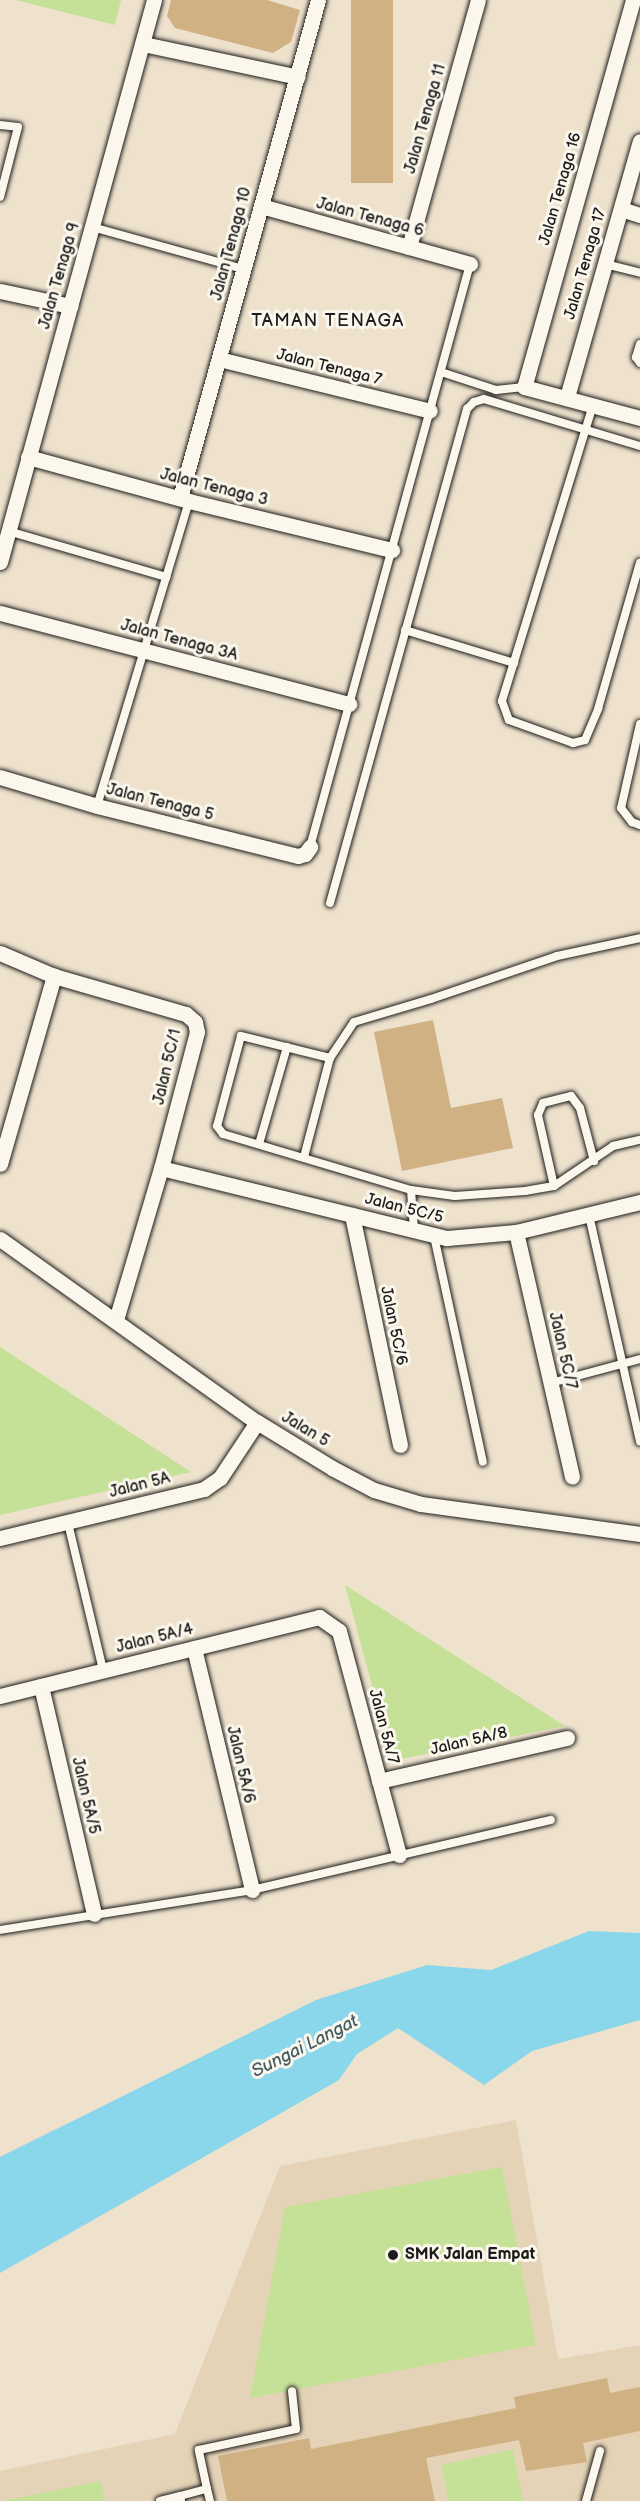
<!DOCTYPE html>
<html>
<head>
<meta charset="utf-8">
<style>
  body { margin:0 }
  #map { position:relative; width:640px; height:2501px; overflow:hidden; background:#eee2cd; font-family:"Balsamiq Sans",sans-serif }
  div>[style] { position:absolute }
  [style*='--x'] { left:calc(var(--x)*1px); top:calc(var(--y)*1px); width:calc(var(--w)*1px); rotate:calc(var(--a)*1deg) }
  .built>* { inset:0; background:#e5d3b7 }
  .green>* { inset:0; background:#c5e198 }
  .water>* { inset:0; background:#8ad6ea }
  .building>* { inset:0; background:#d0b184; transform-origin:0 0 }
  .roads { filter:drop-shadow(0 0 2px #1c1c1c) drop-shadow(0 0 2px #1c1c1c) }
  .lane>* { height:8px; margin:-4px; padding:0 4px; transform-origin:4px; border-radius:4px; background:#fbf7ec }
  .street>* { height:15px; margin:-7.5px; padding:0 7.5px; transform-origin:7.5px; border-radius:7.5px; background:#fbf7ec }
  .dots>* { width:16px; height:16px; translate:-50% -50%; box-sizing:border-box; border:3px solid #fbf7ec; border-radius:50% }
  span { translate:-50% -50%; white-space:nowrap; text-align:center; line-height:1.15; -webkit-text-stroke:6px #fbf7ec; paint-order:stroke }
  .street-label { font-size:16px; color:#1c1c1c }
  .poi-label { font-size:16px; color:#1c1c1c; font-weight:700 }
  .left { translate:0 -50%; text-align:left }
  .neighbourhood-label { font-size:18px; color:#1c1c1c; letter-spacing:1.5px }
  .water-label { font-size:18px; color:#425d64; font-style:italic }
</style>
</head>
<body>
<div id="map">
  <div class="built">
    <i style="clip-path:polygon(516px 2120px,558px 2359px,640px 2345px,640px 2501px,0 2501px,0 2471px,175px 2434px,280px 2166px)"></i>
  </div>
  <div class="green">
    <i style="clip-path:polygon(16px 0,121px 0,115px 25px)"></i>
    <i style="clip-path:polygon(0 1347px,191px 1472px,0 1515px)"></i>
    <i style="clip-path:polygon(345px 1585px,565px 1726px,392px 1761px)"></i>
    <i style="clip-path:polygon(502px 2167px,536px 2345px,250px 2398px,285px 2207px)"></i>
    <i style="clip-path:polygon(513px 2449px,523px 2501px,449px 2501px,441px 2465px)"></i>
    <i style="clip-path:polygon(101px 2481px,105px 2501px,2px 2501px)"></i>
  </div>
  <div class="water">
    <i style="clip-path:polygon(589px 1931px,640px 1933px,640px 2020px,532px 2051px,484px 2085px,398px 2028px,357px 2054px,339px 2080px,0 2273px,0 2157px,316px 2000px,427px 1965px,491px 1970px)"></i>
  </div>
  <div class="building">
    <i style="clip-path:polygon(171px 0,267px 0,300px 10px,291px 42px,273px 53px,175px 28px,167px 16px)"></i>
    <i style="left:351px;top:0;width:42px;height:183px"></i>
    <i style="clip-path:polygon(433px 1020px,451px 1108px,502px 1098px,513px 1148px,402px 1171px,374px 1032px)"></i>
    <i style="clip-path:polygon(607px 2378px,610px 2393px,640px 2387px,640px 2431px,583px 2443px,587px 2462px,526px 2471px,519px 2440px,426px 2458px,435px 2501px,227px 2501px,218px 2456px,309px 2438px,311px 2449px,516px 2408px,514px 2397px)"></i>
  </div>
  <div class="roads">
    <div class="lane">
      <i style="--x:0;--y:125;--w:18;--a:6"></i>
      <i style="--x:18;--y:127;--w:72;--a:104.4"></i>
      <i style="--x:92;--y:227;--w:157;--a:15.5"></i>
      <i style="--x:605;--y:264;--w:36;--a:14"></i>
      <i style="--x:640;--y:344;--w:14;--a:107"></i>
      <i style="--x:636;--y:357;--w:7;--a:56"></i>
      <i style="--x:441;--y:372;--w:58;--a:18.1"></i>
      <i style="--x:496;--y:390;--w:28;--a:-6"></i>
      <i style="--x:593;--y:405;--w:310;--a:107.1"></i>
      <i style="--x:502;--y:701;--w:20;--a:70"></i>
      <i style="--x:509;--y:720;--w:68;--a:19.8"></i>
      <i style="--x:573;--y:743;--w:12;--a:-14"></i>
      <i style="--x:585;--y:740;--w:34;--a:-67"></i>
      <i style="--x:598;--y:709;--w:152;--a:-74"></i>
      <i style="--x:8;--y:531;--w:165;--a:16.2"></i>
      <i style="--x:405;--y:630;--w:114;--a:16.8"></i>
      <i style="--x:640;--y:724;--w:86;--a:102.7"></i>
      <i style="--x:621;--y:808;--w:18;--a:52"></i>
      <i style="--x:632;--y:822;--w:9;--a:21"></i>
      <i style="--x:97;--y:806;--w:319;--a:-73.2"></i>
      <i style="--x:310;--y:847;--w:605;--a:-74.65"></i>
      <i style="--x:330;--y:903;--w:513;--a:-74.5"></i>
      <i style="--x:467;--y:409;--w:10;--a:-45"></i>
      <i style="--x:474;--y:402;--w:10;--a:-17"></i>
      <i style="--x:484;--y:399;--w:163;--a:16.8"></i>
      <i style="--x:330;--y:1058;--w:92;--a:-166.1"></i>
      <i style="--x:241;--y:1036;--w:93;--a:104.9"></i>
      <i style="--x:217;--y:1126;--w:10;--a:53"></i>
      <i style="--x:223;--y:1134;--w:196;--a:16.6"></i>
      <i style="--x:411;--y:1190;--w:44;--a:7.8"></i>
      <i style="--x:455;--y:1196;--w:70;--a:-4.1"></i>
      <i style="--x:525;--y:1191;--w:29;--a:-10"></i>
      <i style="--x:554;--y:1186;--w:71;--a:-34.1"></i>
      <i style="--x:613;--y:1146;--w:28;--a:-13"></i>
      <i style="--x:259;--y:1144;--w:101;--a:-73.9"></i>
      <i style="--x:304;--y:1157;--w:102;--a:-75.3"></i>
      <i style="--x:330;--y:1058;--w:43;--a:-56.3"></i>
      <i style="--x:354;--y:1022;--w:80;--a:-16.6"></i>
      <i style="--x:431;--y:999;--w:133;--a:-18.8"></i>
      <i style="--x:557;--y:956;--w:85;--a:-12.2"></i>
      <i style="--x:554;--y:1186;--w:73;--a:-102.7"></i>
      <i style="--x:538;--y:1115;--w:13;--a:-67"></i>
      <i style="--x:543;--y:1103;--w:29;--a:-14"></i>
      <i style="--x:571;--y:1096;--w:15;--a:53"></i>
      <i style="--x:580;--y:1108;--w:55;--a:75.2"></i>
      <i style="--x:411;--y:1190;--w:40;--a:85.7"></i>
      <i style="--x:589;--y:1215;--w:232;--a:77.3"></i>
      <i style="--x:434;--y:1236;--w:231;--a:77.8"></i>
      <i style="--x:551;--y:1383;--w:92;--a:-15.1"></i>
      <i style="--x:68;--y:1523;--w:151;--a:76.6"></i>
      <i style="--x:0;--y:1930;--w:255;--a:-9"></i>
      <i style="--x:252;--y:1890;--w:307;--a:-13.2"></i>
      <i style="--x:207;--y:2489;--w:40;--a:-102"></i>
      <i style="--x:199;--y:2450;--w:99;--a:-12.2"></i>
      <i style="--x:296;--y:2429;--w:38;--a:-96"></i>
      <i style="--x:180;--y:2496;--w:28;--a:-15"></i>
      <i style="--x:207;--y:2489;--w:12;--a:76"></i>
      <i style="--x:160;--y:2501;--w:21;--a:-14"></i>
      <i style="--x:180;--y:2496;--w:4;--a:76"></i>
      <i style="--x:586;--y:2501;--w:52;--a:-74.4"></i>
    </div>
    <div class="street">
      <i style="--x:633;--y:0;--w:402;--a:105.7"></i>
      <i style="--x:524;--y:387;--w:120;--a:15"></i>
      <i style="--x:143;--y:44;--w:158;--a:12"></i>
      <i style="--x:261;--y:206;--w:217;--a:15.5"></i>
      <i style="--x:621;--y:209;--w:20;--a:18"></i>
      <i style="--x:409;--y:247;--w:256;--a:-74.4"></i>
      <i style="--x:0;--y:291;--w:72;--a:12.1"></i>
      <i style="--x:219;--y:359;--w:217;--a:13.8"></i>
      <i style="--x:567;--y:397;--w:266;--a:-74.1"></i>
      <i style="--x:28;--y:457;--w:167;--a:15.3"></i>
      <i style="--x:189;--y:501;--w:209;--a:13.6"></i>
      <i style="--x:180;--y:498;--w:517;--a:-74.51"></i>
      <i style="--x:0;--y:562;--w:583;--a:-74.68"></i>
      <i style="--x:0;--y:613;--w:361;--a:14.6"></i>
      <i style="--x:0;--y:777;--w:101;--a:16.6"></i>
      <i style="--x:97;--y:806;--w:207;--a:14"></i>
      <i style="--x:298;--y:856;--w:7;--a:-16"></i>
      <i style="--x:305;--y:854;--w:9;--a:-54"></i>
      <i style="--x:0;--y:953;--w:59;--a:23.1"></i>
      <i style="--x:54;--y:976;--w:137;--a:16.1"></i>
      <i style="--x:186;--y:1014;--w:12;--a:42"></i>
      <i style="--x:195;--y:1022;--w:10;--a:79"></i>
      <i style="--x:197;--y:1032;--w:141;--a:104.8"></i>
      <i style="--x:161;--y:1168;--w:159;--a:106.5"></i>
      <i style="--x:0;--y:1164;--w:196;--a:-74"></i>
      <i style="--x:161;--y:1168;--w:294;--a:13.8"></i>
      <i style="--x:447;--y:1238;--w:69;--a:-5"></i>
      <i style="--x:516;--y:1232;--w:128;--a:-13.6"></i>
      <i style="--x:352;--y:1215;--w:235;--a:78.2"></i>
      <i style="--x:516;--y:1232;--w:251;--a:77.1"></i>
      <i style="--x:0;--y:1239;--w:315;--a:35.5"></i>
      <i style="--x:257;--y:1422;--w:88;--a:31.5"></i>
      <i style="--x:332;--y:1468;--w:47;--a:27.6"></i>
      <i style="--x:374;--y:1490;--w:49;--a:16.6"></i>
      <i style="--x:421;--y:1504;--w:221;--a:7.8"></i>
      <i style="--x:0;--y:1538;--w:210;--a:-13.5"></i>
      <i style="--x:204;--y:1489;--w:19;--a:-35"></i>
      <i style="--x:220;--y:1478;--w:67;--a:-56.5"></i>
      <i style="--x:194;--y:1648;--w:249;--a:76.5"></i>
      <i style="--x:41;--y:1686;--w:234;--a:76.9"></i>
      <i style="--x:0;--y:1696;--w:329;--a:-13.9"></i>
      <i style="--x:319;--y:1617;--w:24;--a:35"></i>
      <i style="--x:339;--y:1631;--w:232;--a:75"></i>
      <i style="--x:379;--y:1781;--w:193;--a:-12.9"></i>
    </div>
  </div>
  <div class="dots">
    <i style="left:393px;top:2255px;background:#1c1c1c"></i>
  </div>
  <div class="street-label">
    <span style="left:426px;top:119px;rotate:-74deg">Jalan Tenaga 11</span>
    <span style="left:561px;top:189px;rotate:-74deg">Jalan Tenaga 16</span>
    <span style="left:370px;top:218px;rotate:15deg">Jalan Tenaga 6</span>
    <span style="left:232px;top:244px;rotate:-75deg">Jalan Tenaga 10</span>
    <span style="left:586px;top:264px;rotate:-74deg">Jalan Tenaga 17</span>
    <span style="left:60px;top:276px;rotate:-74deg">Jalan Tenaga 9</span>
    <span style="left:329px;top:368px;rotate:14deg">Jalan Tenaga 7</span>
    <span style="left:214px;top:488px;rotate:14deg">Jalan Tenaga 3</span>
    <span style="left:179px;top:641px;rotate:15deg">Jalan Tenaga 3A</span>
    <span style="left:160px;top:803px;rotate:14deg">Jalan Tenaga 5</span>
    <span style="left:168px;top:1067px;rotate:-77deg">Jalan 5C/1</span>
    <span style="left:404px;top:1209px;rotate:14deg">Jalan 5C/5</span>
    <span style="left:393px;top:1326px;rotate:78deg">Jalan 5C/6</span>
    <span style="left:562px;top:1351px;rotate:77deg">Jalan 5C/7</span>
    <span style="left:305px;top:1430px;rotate:31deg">Jalan 5</span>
    <span style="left:140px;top:1486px;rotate:-14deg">Jalan 5A</span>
    <span style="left:155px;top:1639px;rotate:-14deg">Jalan 5A/4</span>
    <span style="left:383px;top:1727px;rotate:75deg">Jalan 5A/7</span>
    <span style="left:469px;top:1742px;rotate:-13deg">Jalan 5A/8</span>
    <span style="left:240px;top:1765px;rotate:77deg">Jalan 5A/6</span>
    <span style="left:85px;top:1796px;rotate:77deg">Jalan 5A/5</span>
  </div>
  <div class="poi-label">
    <span class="left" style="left:405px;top:2255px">SMK Jalan Empat</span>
  </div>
  <div class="neighbourhood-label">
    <span style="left:328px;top:321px">TAMAN TENAGA</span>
  </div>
  <div class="water-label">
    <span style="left:305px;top:2047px;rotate:-27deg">Sungai Langat</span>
  </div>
</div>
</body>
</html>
